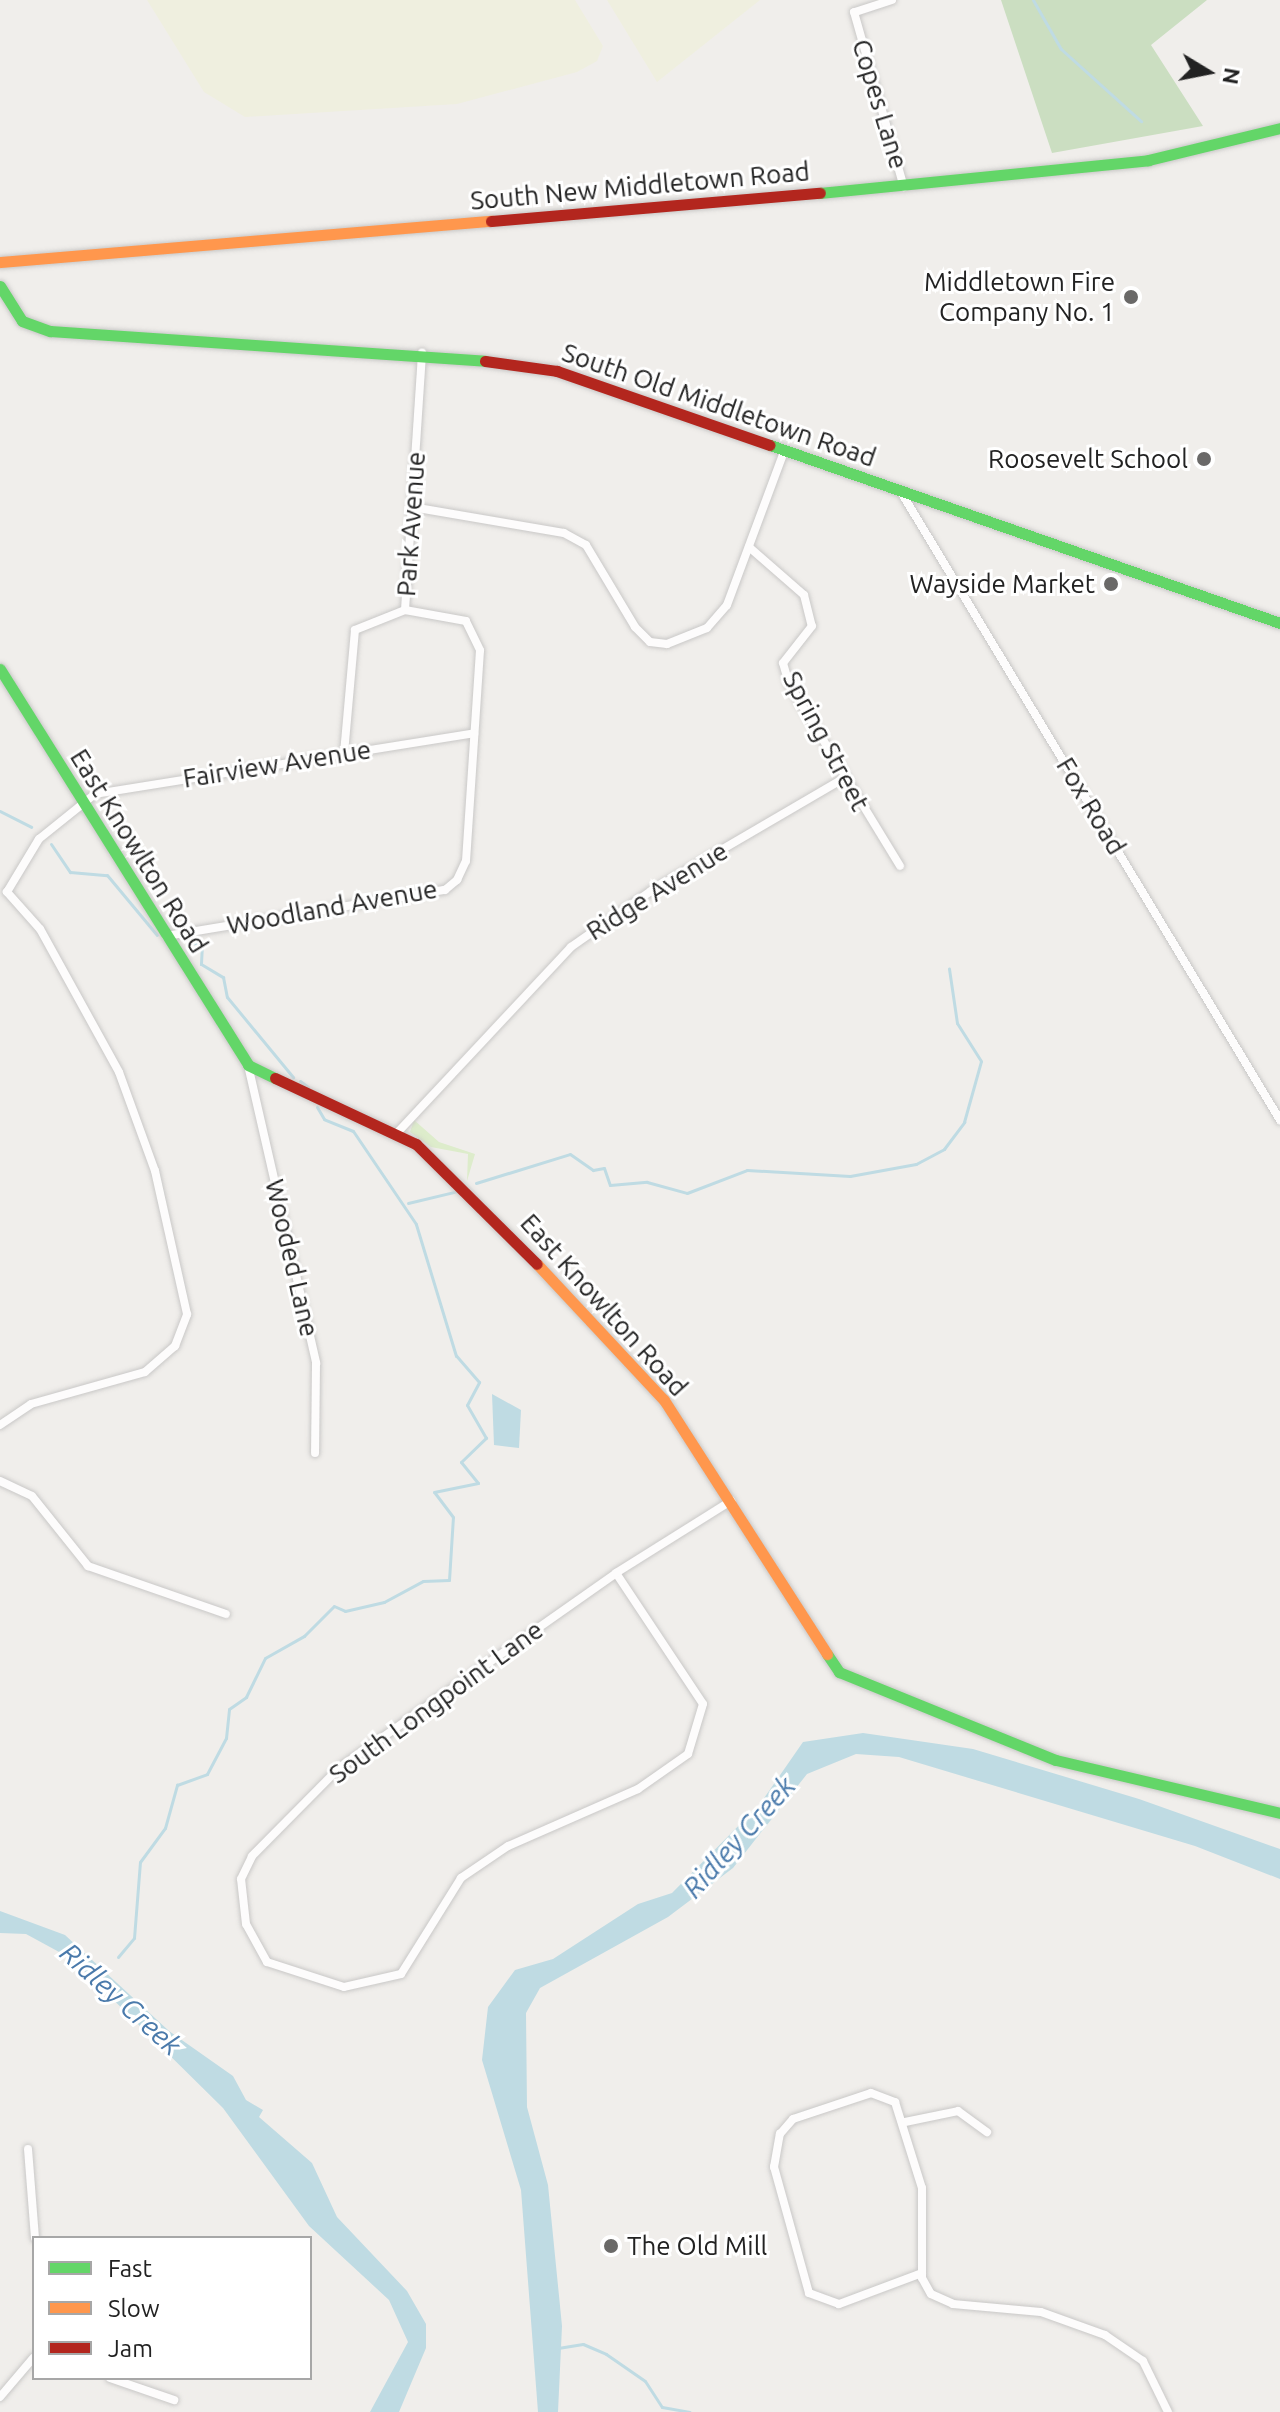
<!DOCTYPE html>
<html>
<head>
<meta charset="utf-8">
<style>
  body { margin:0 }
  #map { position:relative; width:1280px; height:2412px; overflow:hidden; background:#f0eeeb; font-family:Ubuntu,sans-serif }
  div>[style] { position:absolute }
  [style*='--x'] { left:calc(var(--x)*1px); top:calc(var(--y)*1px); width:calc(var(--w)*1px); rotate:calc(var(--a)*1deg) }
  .farmland>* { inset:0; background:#efefdf }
  .grass>* { inset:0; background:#ddeccb }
  .forest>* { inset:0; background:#cbdec1 }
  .water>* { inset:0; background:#bfdbe3 }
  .stream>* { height:3px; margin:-1.5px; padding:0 1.5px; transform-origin:1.5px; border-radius:1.5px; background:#bfdbe3 }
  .roads { filter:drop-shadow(0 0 2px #c9c8c7) drop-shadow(0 0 2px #c9c8c7) }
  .street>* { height:8px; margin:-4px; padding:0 4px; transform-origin:4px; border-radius:4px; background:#fdfcfc }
  .fast>* { height:11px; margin:-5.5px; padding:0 5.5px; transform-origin:5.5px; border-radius:5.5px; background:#63d668 }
  .slow>* { height:11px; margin:-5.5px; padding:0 5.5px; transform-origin:5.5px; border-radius:5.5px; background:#ff974d }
  .jam>* { height:11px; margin:-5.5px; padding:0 5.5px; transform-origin:5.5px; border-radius:5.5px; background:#b3261e }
  .dots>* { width:22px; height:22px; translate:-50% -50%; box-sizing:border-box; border:4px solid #fff; border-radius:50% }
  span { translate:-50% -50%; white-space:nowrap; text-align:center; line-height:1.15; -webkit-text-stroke:6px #fff; paint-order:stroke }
  .street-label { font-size:26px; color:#222 }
  .poi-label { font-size:26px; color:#222 }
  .right { translate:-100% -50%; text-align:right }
  .left { translate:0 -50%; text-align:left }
  .water-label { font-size:28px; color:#4a7aab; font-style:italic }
  .legend { position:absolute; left:32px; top:2236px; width:280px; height:144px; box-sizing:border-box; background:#fff; border:2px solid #a7a7a7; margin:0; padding:10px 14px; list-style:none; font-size:24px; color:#222 }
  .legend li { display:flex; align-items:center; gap:16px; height:40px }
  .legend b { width:40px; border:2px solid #a7a7a7 }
  .north { position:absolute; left:1168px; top:32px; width:80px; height:80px; -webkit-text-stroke:6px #fff; paint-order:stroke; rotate:100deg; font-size:22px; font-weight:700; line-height:32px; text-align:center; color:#222 }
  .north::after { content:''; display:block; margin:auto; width:28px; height:36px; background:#222; clip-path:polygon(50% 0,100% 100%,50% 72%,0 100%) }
</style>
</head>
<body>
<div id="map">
  <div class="farmland">
    <i style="clip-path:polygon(147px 0,575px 0,603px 46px,597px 61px,577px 72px,457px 104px,245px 117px,204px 92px)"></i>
    <i style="clip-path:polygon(607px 0,760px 0,657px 82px)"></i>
  </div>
  <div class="grass">
    <i style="clip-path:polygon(414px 1120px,439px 1142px,475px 1154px,467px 1181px,468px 1154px,431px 1147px,410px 1132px)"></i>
  </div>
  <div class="forest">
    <i style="clip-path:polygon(1001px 0,1207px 0,1151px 45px,1203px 126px,1052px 153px)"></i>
  </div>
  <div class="water">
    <i style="clip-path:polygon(492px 1394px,521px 1410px,519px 1448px,494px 1445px)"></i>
    <i style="clip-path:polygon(863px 1733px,973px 1749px,1139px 1799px,1280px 1849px,1280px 1879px,1195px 1846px,899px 1757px,856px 1754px,807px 1774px,733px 1868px,668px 1917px,540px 1988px,526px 2013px,527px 2107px,548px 2185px,562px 2326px,558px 2412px,538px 2412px,521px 2190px,482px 2060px,488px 2007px,515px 1970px,553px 1959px,638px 1904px,672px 1893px,760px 1804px,803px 1742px)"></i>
    <i style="clip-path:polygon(0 1911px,65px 1935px,169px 2031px,233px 2076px,246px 2100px,263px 2110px,259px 2117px,312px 2163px,337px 2217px,407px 2291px,426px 2324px,426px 2348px,399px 2412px,370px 2412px,408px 2342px,389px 2300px,309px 2226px,223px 2108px,72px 1959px,26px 1934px,0 1933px)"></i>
  </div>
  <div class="stream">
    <i style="--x:1033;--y:0;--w:56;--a:60.3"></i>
    <i style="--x:1061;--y:49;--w:108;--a:42"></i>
    <i style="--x:0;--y:811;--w:35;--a:27"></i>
    <i style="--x:51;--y:844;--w:34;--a:56"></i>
    <i style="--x:70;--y:872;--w:37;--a:5"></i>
    <i style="--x:107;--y:875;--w:78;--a:50.2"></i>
    <i style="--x:192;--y:943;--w:10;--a:6"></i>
    <i style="--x:202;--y:944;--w:20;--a:93"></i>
    <i style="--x:201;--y:964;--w:26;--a:31"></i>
    <i style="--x:223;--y:977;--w:20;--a:79"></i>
    <i style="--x:227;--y:997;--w:104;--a:50.5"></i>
    <i style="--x:300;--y:1081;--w:10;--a:37"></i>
    <i style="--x:476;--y:1183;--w:98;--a:-17.1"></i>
    <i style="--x:570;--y:1154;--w:28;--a:35"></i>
    <i style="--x:593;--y:1170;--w:11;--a:-10"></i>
    <i style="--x:604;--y:1168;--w:18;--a:71"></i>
    <i style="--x:610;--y:1185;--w:37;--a:-5"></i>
    <i style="--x:647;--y:1182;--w:41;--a:15.4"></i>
    <i style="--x:687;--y:1193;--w:64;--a:-21"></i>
    <i style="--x:747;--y:1170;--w:103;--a:3.3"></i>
    <i style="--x:850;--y:1176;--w:67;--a:-10.3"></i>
    <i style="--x:916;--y:1164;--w:32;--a:-28"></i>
    <i style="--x:944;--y:1149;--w:34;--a:-53"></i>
    <i style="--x:964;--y:1122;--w:63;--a:-74.4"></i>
    <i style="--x:981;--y:1061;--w:45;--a:-122.3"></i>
    <i style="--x:957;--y:1023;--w:55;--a:-98.4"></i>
    <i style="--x:408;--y:1203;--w:51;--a:-13.5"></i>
    <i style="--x:118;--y:1957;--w:25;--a:-50"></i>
    <i style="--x:134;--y:1938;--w:76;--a:-85.5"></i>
    <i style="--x:140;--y:1862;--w:42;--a:-53.7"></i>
    <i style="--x:165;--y:1828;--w:45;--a:-74.4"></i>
    <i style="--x:177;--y:1785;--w:32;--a:-20"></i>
    <i style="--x:207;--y:1774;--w:41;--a:-62.2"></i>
    <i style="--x:226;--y:1738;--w:29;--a:-84"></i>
    <i style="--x:229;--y:1709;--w:21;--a:-35"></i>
    <i style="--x:246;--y:1697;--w:43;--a:-64"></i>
    <i style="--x:265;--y:1658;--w:45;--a:-29.4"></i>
    <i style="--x:304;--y:1636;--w:42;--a:-45"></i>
    <i style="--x:334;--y:1606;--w:12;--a:24"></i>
    <i style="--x:345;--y:1611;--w:40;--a:-13"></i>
    <i style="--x:384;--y:1602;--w:44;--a:-28.3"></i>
    <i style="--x:423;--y:1581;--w:26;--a:-2"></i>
    <i style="--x:449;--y:1580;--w:63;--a:-86.4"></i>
    <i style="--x:453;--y:1517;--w:31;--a:-127"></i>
    <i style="--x:434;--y:1492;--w:45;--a:-11.6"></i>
    <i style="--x:478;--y:1483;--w:27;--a:-129"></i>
    <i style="--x:461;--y:1462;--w:35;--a:-44"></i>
    <i style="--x:486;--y:1438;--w:38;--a:-120"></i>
    <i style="--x:467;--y:1405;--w:26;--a:-62"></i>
    <i style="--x:479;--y:1382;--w:35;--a:-131"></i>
    <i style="--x:456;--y:1356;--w:138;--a:-106.9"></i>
    <i style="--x:416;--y:1224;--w:112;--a:-124.1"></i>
    <i style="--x:353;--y:1131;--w:31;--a:-158"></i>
    <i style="--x:324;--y:1119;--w:14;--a:-120"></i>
    <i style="--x:558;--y:2348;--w:25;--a:-9"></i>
    <i style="--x:583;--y:2344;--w:25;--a:23"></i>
    <i style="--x:606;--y:2354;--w:47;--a:34.7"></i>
    <i style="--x:645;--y:2381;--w:31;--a:57"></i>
    <i style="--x:662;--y:2407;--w:28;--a:10"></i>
  </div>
  <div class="roads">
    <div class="street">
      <i style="--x:892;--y:0;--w:40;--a:162"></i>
      <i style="--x:854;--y:12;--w:182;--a:74.1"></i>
      <i style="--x:901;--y:492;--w:734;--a:58.89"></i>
      <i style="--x:412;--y:507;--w:154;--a:9.7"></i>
      <i style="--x:564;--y:533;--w:25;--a:29"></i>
      <i style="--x:586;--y:545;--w:96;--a:59.1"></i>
      <i style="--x:635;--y:627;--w:21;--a:45"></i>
      <i style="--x:650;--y:642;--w:17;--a:7"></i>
      <i style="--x:667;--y:644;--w:43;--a:-21.8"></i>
      <i style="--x:707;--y:628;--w:30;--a:-49"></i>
      <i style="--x:727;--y:605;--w:166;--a:-69.6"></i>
      <i style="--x:749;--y:547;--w:73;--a:41.1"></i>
      <i style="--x:804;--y:595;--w:32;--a:76"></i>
      <i style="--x:812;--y:626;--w:47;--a:128.1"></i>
      <i style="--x:783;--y:663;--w:22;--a:74"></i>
      <i style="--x:789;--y:684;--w:213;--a:58.6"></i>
      <i style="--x:405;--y:610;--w:258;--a:-86.2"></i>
      <i style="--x:166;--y:936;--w:283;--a:-9.4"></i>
      <i style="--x:445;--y:890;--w:16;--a:-40"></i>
      <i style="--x:457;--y:880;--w:21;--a:-65"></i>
      <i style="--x:466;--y:861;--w:211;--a:-86.2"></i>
      <i style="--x:480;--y:650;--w:32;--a:-116"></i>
      <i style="--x:466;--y:621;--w:62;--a:-169.8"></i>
      <i style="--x:405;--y:610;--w:54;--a:158.2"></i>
      <i style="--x:355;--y:630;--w:124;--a:95.1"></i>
      <i style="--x:248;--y:1065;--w:306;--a:77.1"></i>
      <i style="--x:316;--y:1363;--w:90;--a:90.6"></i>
      <i style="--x:396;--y:1134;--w:256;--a:-46.9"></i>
      <i style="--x:571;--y:947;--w:98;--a:-35"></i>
      <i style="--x:651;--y:891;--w:220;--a:-30.3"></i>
      <i style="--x:0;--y:1425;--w:37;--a:-34"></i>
      <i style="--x:31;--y:1404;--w:118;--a:-15.7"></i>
      <i style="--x:145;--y:1372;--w:40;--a:-41"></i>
      <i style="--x:175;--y:1346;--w:34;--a:-69"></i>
      <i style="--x:187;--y:1314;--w:147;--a:-102.6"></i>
      <i style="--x:155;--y:1171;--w:105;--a:-110"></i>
      <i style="--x:119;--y:1072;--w:163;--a:-118.9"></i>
      <i style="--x:40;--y:929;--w:50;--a:-131.7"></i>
      <i style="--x:7;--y:892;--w:62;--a:-58.9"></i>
      <i style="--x:39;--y:839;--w:72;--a:-38.8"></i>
      <i style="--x:95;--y:794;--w:384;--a:-9.1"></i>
      <i style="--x:0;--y:1481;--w:35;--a:25"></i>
      <i style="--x:32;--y:1496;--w:90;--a:51.3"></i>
      <i style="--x:88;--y:1566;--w:146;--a:19.2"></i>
      <i style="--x:616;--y:1573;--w:157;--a:56.4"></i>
      <i style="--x:703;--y:1704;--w:52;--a:106.7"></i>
      <i style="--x:688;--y:1754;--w:61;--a:145"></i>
      <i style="--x:638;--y:1789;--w:142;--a:156.3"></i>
      <i style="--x:508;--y:1846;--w:57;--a:145.8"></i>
      <i style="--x:461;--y:1878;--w:113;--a:122"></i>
      <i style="--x:401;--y:1974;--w:58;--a:167.2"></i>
      <i style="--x:344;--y:1987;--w:81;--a:-162"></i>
      <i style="--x:267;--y:1962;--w:43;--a:-118.9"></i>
      <i style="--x:246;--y:1924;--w:45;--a:-96.3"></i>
      <i style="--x:241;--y:1879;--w:25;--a:-64"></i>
      <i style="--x:252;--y:1856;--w:124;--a:-45.3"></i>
      <i style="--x:339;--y:1768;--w:339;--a:-35.1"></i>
      <i style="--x:616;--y:1573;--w:136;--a:-32.1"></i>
      <i style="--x:905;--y:2122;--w:54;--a:-11.7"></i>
      <i style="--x:958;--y:2111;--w:36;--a:36"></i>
      <i style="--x:28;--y:2149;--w:89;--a:85.5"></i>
      <i style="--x:922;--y:2273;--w:89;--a:159.5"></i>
      <i style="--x:839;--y:2304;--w:32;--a:-160"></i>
      <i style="--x:809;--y:2293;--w:131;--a:-105.5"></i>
      <i style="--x:774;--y:2167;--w:34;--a:-80"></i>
      <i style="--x:780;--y:2134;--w:20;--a:-49"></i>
      <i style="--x:793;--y:2119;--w:82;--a:-18.4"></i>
      <i style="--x:871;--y:2093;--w:26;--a:21"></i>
      <i style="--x:895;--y:2102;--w:90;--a:72.6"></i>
      <i style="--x:922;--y:2188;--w:90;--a:90"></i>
      <i style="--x:922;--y:2278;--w:18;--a:61"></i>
      <i style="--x:931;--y:2294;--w:24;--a:24"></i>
      <i style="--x:953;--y:2304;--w:88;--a:5.2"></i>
      <i style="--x:1041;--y:2312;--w:68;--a:19.8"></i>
      <i style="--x:1105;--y:2335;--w:46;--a:34.4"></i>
      <i style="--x:1143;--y:2361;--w:57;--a:63.9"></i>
      <i style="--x:110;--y:2378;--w:68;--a:19"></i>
      <i style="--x:0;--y:2397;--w:52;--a:-49.6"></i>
    </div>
    <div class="fast">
      <i style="--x:820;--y:193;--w:330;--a:-5.7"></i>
      <i style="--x:1148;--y:160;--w:136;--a:-13.6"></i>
      <i style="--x:0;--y:286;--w:41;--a:57.8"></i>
      <i style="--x:22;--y:321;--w:30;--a:20"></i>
      <i style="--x:50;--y:331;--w:436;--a:3.9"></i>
      <i style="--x:770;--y:445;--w:540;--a:19.24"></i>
      <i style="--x:0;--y:669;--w:467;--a:57.9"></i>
      <i style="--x:248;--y:1065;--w:30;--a:26"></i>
      <i style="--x:827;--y:1654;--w:22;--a:56"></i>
      <i style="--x:839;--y:1672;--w:234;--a:22.1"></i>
      <i style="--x:1056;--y:1760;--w:230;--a:13.3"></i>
    </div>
    <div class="slow">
      <i style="--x:0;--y:262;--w:493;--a:-4.8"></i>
      <i style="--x:537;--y:1264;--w:186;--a:47"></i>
      <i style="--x:664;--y:1400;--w:302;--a:57.3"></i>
    </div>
    <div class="jam">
      <i style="--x:491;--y:221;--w:330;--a:-4.9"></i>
      <i style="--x:485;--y:361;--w:73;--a:7.9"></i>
      <i style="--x:557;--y:371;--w:225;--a:19.2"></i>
      <i style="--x:275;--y:1078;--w:156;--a:25.1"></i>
      <i style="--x:416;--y:1144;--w:170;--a:44.8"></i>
    </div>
  </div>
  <div class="dots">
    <i style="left:1131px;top:297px;background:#6a6968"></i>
    <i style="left:1204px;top:459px;background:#6a6968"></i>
    <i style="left:1111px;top:584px;background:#6a6968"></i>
    <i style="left:611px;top:2246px;background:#6a6968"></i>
  </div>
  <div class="street-label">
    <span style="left:880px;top:104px;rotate:73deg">Copes Lane</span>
    <span style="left:640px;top:186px;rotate:-5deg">South New Middletown Road</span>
    <span style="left:719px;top:405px;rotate:19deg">South Old Middletown Road</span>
    <span style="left:411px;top:524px;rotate:-86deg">Park Avenue</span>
    <span style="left:826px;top:741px;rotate:62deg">Spring Street</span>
    <span style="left:277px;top:764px;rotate:-9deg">Fairview Avenue</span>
    <span style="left:1091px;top:806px;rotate:59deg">Fox Road</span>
    <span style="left:139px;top:851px;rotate:58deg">East Knowlton Road</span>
    <span style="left:657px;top:891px;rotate:-32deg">Ridge Avenue</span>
    <span style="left:332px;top:907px;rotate:-10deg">Woodland Avenue</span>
    <span style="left:292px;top:1258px;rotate:77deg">Wooded Lane</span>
    <span style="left:604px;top:1305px;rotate:48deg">East Knowlton Road</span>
    <span style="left:436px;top:1702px;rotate:-36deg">South Longpoint Lane</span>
  </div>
  <div class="poi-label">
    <span class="right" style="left:1115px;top:297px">Middletown Fire<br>Company No. 1</span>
    <span class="right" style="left:1188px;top:459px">Roosevelt School</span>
    <span class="right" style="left:1095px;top:584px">Wayside Market</span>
    <span class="left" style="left:627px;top:2246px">The Old Mill</span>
  </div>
  <div class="water-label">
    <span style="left:739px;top:1837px;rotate:-48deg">Ridley Creek</span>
    <span style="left:121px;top:1999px;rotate:42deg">Ridley Creek</span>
  </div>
  <ul class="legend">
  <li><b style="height:10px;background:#63d668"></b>Fast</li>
  <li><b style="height:10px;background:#ff974d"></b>Slow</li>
  <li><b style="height:10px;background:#b3261e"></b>Jam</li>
  </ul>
  <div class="north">N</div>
</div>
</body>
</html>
